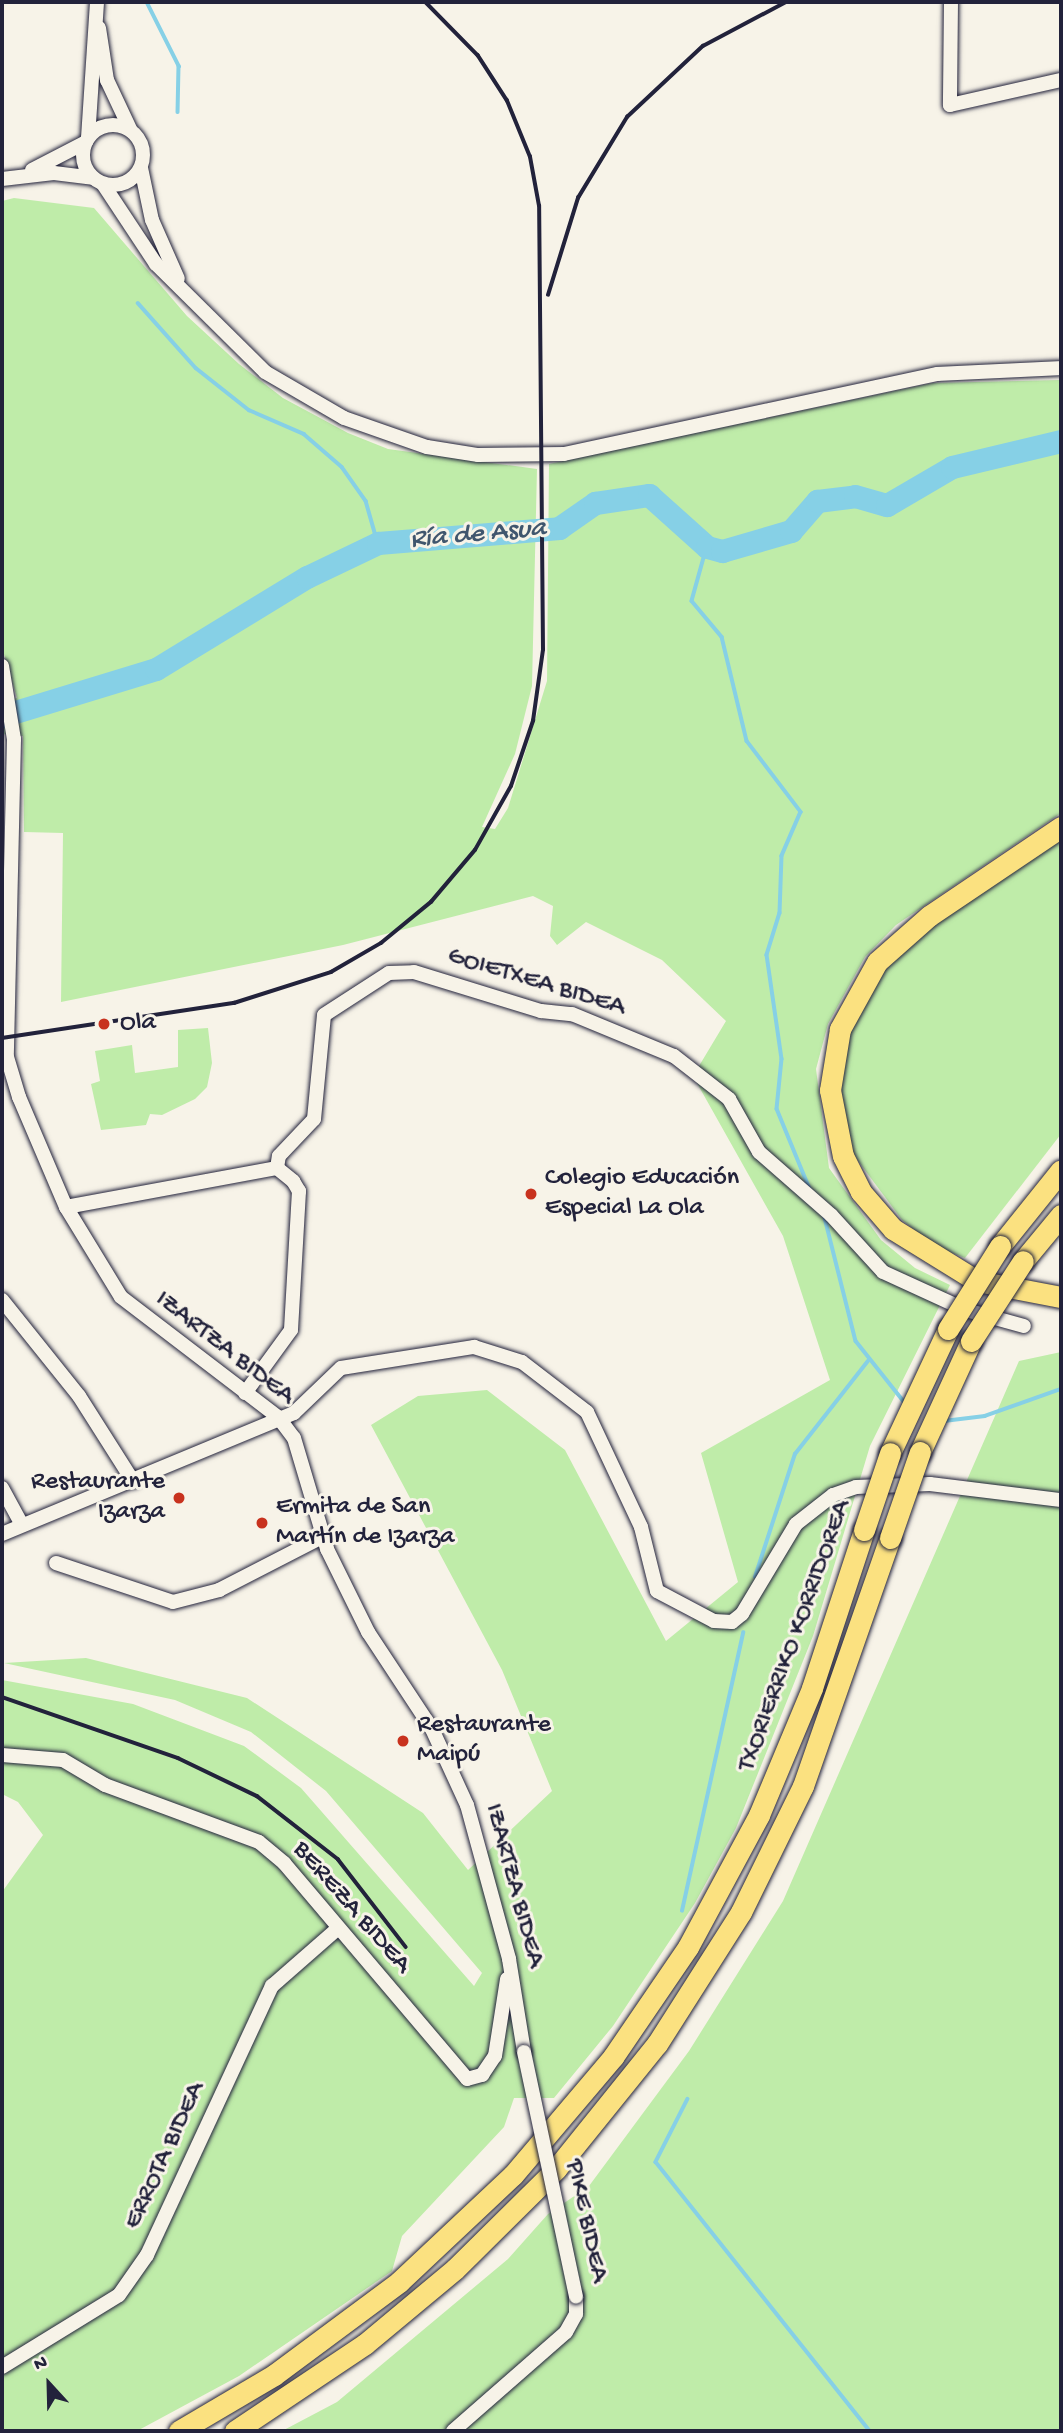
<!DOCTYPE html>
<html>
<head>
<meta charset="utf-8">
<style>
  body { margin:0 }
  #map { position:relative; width:1063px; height:2433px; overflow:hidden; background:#f7f3e8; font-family:"Gochi Hand",sans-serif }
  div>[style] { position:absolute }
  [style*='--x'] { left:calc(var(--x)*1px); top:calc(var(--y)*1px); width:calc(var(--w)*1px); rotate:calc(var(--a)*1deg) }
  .green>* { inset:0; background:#bfeca9 }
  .stream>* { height:3.5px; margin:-1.75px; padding:0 1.75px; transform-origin:1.75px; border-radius:1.75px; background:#86d0e6 }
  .river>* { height:23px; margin:-11.5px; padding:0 11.5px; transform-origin:11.5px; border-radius:11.5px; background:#86d0e6 }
  .roads { filter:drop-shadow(0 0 2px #22223b) drop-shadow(0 0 2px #22223b) }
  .minor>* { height:14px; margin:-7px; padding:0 7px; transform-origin:7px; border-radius:7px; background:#f7f3e8 }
  .minor>.ring { margin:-7px; padding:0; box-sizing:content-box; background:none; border:14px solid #f7f3e8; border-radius:50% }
  .highway>* { height:21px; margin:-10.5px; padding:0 10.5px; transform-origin:10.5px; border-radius:10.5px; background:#fbe180 }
  .rail>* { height:3.5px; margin:-1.75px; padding:0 1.75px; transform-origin:1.75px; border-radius:1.75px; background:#22223b }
  .bridges { filter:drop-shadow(0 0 2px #22223b) drop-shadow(0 0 2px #22223b) }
  .minor-bridge>* { height:14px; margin:-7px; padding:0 7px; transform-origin:7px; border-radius:7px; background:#f7f3e8 }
  .highway-bridge>* { height:21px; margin:-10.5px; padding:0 10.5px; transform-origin:10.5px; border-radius:10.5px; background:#fbe180 }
  .dots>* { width:19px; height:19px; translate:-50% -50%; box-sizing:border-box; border:4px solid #f7f3e8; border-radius:50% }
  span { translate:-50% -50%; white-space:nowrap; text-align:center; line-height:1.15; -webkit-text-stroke:6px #f7f3e8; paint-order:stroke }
  .street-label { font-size:26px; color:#22223b }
  .poi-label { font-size:26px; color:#22223b }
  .left { translate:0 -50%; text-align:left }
  .right { translate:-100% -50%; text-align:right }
  .water-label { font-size:28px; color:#40566e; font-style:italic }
  .frame { position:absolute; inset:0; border:4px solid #22223b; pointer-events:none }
  .north { position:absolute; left:14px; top:2349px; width:70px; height:70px; -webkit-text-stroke:5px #f7f3e8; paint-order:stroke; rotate:338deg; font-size:19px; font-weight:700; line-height:28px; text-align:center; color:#22223b }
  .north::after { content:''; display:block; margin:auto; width:24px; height:32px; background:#22223b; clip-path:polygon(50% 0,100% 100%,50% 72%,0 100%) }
</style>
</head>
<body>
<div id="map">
  <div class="green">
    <i style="clip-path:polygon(14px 198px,94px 208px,187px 316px,239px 364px,283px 398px,348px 433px,388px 449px,537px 469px,532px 686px,515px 754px,482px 827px,495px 829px,508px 808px,547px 681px,549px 464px,932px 383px,1061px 380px,1061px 813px,896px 925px,865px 957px,828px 1024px,816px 1069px,829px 1168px,881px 1240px,915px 1268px,950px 1285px,870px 1446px,813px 1636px,736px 1828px,695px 1903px,613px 2026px,554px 2098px,514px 2098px,504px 2127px,402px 2236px,392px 2271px,239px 2376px,137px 2431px,2px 2431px,2px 1892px,43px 1835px,18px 1802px,2px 1794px,2px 1680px,133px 1704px,244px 1746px,301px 1788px,474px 1986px,482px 1973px,326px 1791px,251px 1732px,175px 1700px,4px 1663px,86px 1658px,247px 1698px,423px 1813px,468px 1870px,552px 1791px,502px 1670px,371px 1425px,418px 1396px,487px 1390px,565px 1450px,666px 1641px,738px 1582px,701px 1453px,830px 1380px,783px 1236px,693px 1076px,726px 1021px,662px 960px,586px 922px,557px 945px,550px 936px,553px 906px,533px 896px,343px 945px,61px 1002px,63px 833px,24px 832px,23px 736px,2px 734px,2px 701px,17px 698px,2px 648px,2px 201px)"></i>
    <i style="clip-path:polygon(1061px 837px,1061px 1134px,965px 1258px,935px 1246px,902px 1220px,850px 1150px,840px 1081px,850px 1021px,886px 966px,930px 927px)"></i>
    <i style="clip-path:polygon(208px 1028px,212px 1063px,207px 1087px,195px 1099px,162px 1115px,150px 1114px,146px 1125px,101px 1130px,91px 1084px,100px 1081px,95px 1051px,132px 1045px,135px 1073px,178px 1067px,178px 1030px)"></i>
    <i style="clip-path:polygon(1061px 1352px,1061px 2431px,282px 2431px,337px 2402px,508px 2259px,548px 2214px,589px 2186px,689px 2051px,783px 1901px,1019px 1361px)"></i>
  </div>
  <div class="stream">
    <i style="--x:147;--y:2;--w:72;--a:63.4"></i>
    <i style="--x:179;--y:66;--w:46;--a:91.2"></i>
    <i style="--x:138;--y:303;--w:87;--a:48.3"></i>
    <i style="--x:196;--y:368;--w:68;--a:38.4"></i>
    <i style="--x:249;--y:410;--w:60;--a:23.6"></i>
    <i style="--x:304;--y:434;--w:50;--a:41"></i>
    <i style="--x:342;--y:467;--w:42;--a:54.8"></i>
    <i style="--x:366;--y:501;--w:44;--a:74.1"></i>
    <i style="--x:707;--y:547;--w:56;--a:105.5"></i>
    <i style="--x:692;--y:601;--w:47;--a:50.2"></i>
    <i style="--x:722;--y:637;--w:107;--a:76.5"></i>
    <i style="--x:747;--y:741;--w:89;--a:52.7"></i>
    <i style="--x:801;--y:812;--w:48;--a:113.4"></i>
    <i style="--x:782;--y:856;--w:57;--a:92"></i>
    <i style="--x:780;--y:913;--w:44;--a:107.2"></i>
    <i style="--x:767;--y:955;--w:105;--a:81.8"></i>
    <i style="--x:782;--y:1059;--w:50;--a:95.7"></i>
    <i style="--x:777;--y:1109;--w:87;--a:67.6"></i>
    <i style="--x:824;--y:1214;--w:131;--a:75.9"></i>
    <i style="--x:856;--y:1341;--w:80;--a:51.6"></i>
    <i style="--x:944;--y:1421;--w:41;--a:-7"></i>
    <i style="--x:985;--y:1416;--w:81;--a:-19.6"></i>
    <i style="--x:755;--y:1577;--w:129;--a:-72"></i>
    <i style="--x:795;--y:1454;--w:118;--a:-51.9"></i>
    <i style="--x:682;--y:1911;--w:285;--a:-77.6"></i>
    <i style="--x:688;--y:2099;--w:71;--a:116.9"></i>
    <i style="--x:656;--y:2162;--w:344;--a:51.5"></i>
  </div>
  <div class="river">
    <i style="--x:2;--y:716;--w:161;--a:-17"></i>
    <i style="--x:156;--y:669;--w:177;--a:-31.4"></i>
    <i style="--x:307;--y:577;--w:79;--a:-25.6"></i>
    <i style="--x:378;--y:543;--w:182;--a:-4.7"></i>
    <i style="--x:559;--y:528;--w:44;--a:-34.8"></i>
    <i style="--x:595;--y:503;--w:55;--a:-8.4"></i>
    <i style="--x:649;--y:495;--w:78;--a:41.9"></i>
    <i style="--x:707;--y:547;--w:16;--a:15"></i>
    <i style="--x:722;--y:551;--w:72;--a:-16.2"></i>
    <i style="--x:791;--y:531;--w:40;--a:-49"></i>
    <i style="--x:817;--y:501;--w:38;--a:-7"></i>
    <i style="--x:855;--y:496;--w:33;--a:16"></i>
    <i style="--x:887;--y:505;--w:75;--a:-30.3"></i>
    <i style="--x:952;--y:467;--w:112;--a:-13.4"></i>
  </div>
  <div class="roads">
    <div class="minor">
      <i style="--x:951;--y:2;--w:103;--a:90.6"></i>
      <i style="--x:950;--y:105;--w:114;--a:-12.7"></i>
      <i style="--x:99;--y:28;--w:53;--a:81.3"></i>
      <i style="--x:107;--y:80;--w:56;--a:64.8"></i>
      <i class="ring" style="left:83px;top:125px;width:46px;height:46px"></i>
      <i style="--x:88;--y:138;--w:136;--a:-86.2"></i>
      <i style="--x:141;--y:168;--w:53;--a:78.1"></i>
      <i style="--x:152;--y:220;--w:64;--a:66.2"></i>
      <i style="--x:32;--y:170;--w:61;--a:-27.4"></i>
      <i style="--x:2;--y:179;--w:52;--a:-6.6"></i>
      <i style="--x:54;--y:173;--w:39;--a:7"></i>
      <i style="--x:103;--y:184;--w:96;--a:56.5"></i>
      <i style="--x:156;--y:264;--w:153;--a:44.7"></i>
      <i style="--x:265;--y:372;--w:91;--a:30.2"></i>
      <i style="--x:344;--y:418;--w:88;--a:19.3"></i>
      <i style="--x:427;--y:447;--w:52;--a:8.9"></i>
      <i style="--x:478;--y:455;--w:86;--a:-0.7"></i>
      <i style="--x:564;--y:454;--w:382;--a:-12.1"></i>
      <i style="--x:938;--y:374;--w:123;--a:-2.8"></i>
      <i style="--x:2;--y:666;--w:74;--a:80.7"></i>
      <i style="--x:14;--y:739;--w:318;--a:91.3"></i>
      <i style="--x:7;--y:1057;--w:42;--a:73.3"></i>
      <i style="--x:19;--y:1097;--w:120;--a:66.9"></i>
      <i style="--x:66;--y:1207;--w:105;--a:58.6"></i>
      <i style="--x:121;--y:1297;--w:198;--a:37.4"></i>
      <i style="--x:278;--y:1417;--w:26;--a:53"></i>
      <i style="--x:294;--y:1438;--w:116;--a:73.4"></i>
      <i style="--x:327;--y:1549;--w:93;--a:63.7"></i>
      <i style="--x:368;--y:1632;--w:116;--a:56.6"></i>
      <i style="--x:432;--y:1729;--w:84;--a:65.3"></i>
      <i style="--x:467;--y:1805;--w:160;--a:74.7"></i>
      <i style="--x:509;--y:1959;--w:94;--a:80.8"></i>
      <i style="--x:277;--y:1168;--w:12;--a:-81"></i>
      <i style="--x:279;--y:1156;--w:51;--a:-46.6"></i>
      <i style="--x:314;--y:1119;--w:104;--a:-84.5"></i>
      <i style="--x:324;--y:1015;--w:77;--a:-32.9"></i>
      <i style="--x:389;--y:973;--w:25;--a:-2"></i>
      <i style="--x:414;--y:972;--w:133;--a:17.1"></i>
      <i style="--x:541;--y:1011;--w:31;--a:6"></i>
      <i style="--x:572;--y:1014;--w:110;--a:22.4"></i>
      <i style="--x:674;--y:1056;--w:70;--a:38"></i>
      <i style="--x:729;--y:1099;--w:61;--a:60.5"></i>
      <i style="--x:759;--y:1152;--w:96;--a:41.2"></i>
      <i style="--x:831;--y:1215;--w:77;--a:47.6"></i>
      <i style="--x:883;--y:1272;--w:91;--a:24.6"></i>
      <i style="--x:966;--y:1310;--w:60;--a:15.4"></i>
      <i style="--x:66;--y:1207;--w:215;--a:-10.5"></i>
      <i style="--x:277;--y:1168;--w:21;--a:39"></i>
      <i style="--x:293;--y:1181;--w:12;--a:59"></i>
      <i style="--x:299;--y:1191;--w:139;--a:93.3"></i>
      <i style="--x:291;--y:1330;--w:78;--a:126.1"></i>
      <i style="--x:2;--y:1300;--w:123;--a:51.3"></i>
      <i style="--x:79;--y:1396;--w:101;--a:57.6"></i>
      <i style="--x:2;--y:1488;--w:42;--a:61.6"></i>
      <i style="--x:2;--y:1534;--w:316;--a:-22.5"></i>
      <i style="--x:294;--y:1413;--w:65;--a:-43.8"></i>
      <i style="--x:341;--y:1368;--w:135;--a:-9"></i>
      <i style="--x:474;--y:1347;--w:50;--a:17.4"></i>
      <i style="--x:522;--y:1362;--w:82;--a:37.6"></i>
      <i style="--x:587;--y:1412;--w:127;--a:64.8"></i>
      <i style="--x:641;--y:1527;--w:66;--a:76"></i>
      <i style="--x:657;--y:1591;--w:64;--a:27.8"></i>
      <i style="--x:714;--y:1621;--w:18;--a:3"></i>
      <i style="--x:732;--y:1622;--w:13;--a:-39"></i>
      <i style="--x:742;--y:1614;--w:105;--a:-59"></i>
      <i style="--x:796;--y:1524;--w:47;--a:-38.1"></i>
      <i style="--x:833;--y:1495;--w:24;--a:-19"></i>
      <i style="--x:856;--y:1487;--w:74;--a:-2.3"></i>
      <i style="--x:930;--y:1484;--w:132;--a:7"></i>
      <i style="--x:56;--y:1563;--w:123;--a:18.4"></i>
      <i style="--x:173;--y:1602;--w:48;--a:-14.6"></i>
      <i style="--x:219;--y:1590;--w:118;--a:-27.2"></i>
      <i style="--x:2;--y:1755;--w:61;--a:4.7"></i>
      <i style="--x:63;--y:1760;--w:49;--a:30.8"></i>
      <i style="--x:105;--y:1785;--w:164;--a:20.3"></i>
      <i style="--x:259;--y:1842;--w:33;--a:40"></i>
      <i style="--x:284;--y:1863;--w:283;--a:49.7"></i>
      <i style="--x:467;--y:2079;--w:16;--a:-15"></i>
      <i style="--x:482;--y:2075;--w:23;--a:-56"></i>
      <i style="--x:495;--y:2056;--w:78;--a:-81.1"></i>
      <i style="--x:2;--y:2367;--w:137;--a:-31.6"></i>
      <i style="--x:119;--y:2295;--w:49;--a:-55"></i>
      <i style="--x:147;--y:2255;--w:297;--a:-65.1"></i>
      <i style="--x:272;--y:1986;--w:86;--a:-41.2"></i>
      <i style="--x:453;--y:2431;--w:150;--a:-41.2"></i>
      <i style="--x:566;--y:2332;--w:21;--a:-61"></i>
      <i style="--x:576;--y:2314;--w:17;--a:-90"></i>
    </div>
    <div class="highway">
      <i style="--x:1061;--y:827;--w:159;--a:146"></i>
      <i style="--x:929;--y:916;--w:69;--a:138.5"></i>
      <i style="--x:877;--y:962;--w:77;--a:118.9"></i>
      <i style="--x:840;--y:1029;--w:62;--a:99.3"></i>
      <i style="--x:830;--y:1090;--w:67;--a:78.9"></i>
      <i style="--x:843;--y:1156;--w:40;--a:63.4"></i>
      <i style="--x:861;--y:1192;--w:49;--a:49.1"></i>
      <i style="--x:893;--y:1229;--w:99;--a:31.8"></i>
      <i style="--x:977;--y:1281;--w:86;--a:10.8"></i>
      <i style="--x:1000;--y:1246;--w:97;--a:-51.2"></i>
      <i style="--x:1023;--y:1261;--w:60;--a:-50.4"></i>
      <i style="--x:920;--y:1452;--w:122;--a:-65.3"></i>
      <i style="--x:890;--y:1453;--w:137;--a:-64.9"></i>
      <i style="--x:179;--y:2431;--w:110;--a:-30.5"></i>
      <i style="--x:274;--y:2375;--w:156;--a:-36.6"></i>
      <i style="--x:399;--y:2282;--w:156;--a:-43.2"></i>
      <i style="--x:513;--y:2175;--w:155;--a:-49.7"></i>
      <i style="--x:613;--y:2057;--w:133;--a:-55.7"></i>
      <i style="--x:688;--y:1947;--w:150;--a:-61.7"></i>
      <i style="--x:759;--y:1815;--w:138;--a:-67.3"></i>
      <i style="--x:812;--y:1688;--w:166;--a:-71.8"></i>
      <i style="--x:235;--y:2431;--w:156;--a:-33.8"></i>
      <i style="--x:365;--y:2344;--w:117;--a:-39.8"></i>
      <i style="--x:455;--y:2269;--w:142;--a:-44.7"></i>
      <i style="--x:556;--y:2169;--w:161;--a:-51.1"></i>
      <i style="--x:657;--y:2044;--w:156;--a:-57.5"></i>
      <i style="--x:741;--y:1912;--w:140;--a:-63.8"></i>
      <i style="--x:803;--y:1786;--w:263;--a:-70.7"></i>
    </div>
  </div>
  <div class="rail">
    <i style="--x:548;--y:295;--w:102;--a:-72.8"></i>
    <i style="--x:578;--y:198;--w:95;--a:-58.8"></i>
    <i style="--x:627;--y:117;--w:104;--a:-43.1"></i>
    <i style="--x:703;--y:46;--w:94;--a:-27.9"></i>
    <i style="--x:2;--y:1038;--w:235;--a:-8.6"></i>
    <i style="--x:234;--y:1003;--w:102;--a:-17.7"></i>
    <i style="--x:331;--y:972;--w:58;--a:-30.1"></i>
    <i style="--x:381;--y:943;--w:65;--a:-39.4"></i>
    <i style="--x:431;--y:902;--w:68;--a:-49.8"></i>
    <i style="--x:475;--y:850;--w:73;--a:-60.6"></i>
    <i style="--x:511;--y:786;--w:69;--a:-71.3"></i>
    <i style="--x:533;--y:721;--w:72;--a:-82"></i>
    <i style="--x:543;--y:650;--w:444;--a:-90.5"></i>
    <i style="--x:539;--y:206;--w:50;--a:-100.4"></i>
    <i style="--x:530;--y:157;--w:61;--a:-112.3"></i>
    <i style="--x:507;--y:101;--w:54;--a:-122.8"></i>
    <i style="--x:478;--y:56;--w:76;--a:-134.5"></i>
    <i style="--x:2;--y:1697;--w:186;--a:19.1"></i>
    <i style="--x:178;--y:1758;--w:88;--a:25.7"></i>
    <i style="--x:257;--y:1796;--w:103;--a:37.9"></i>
    <i style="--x:338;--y:1859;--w:111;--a:52.3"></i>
  </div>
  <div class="bridges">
    <div class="minor-bridge">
      <i style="--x:524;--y:2052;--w:250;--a:78"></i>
    </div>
    <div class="highway-bridge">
      <i style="--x:948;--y:1329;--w:98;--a:-57.9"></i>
      <i style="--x:971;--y:1341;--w:95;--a:-57"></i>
      <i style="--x:864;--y:1530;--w:81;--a:-71.3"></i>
      <i style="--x:890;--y:1538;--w:91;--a:-70.8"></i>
    </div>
  </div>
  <div class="dots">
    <i style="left:104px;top:1024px;background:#c8321e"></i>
    <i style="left:531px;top:1194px;background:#c8321e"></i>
    <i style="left:179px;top:1498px;background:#c8321e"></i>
    <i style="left:262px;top:1523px;background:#c8321e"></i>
    <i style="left:403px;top:1741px;background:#c8321e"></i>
  </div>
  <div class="street-label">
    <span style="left:536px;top:983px;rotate:17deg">GOIETXEA BIDEA</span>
    <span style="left:224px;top:1349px;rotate:38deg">IZARTZA BIDEA</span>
    <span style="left:796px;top:1636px;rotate:-70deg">TXORIERRIKO KORRIDOREA</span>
    <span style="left:513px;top:1886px;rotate:75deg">IZARTZA BIDEA</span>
    <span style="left:351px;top:1908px;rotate:49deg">BEREZA BIDEA</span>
    <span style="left:166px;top:2156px;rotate:-65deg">ERROTA BIDEA</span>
    <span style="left:585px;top:2221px;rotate:78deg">PIKE BIDEA</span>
  </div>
  <div class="poi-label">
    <span class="left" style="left:120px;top:1024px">Ola</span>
    <span class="left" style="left:545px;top:1194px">Colegio Educación<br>Especial La Ola</span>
    <span class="right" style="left:165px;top:1498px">Restaurante<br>Izarza</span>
    <span class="left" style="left:276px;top:1523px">Ermita de San<br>Martín de Izarza</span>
    <span class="left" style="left:417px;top:1741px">Restaurante<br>Maipú</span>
  </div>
  <div class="water-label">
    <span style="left:478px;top:535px;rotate:-5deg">Ría de Asua</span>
  </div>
  <div class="frame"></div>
  <div class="north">N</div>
</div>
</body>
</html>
